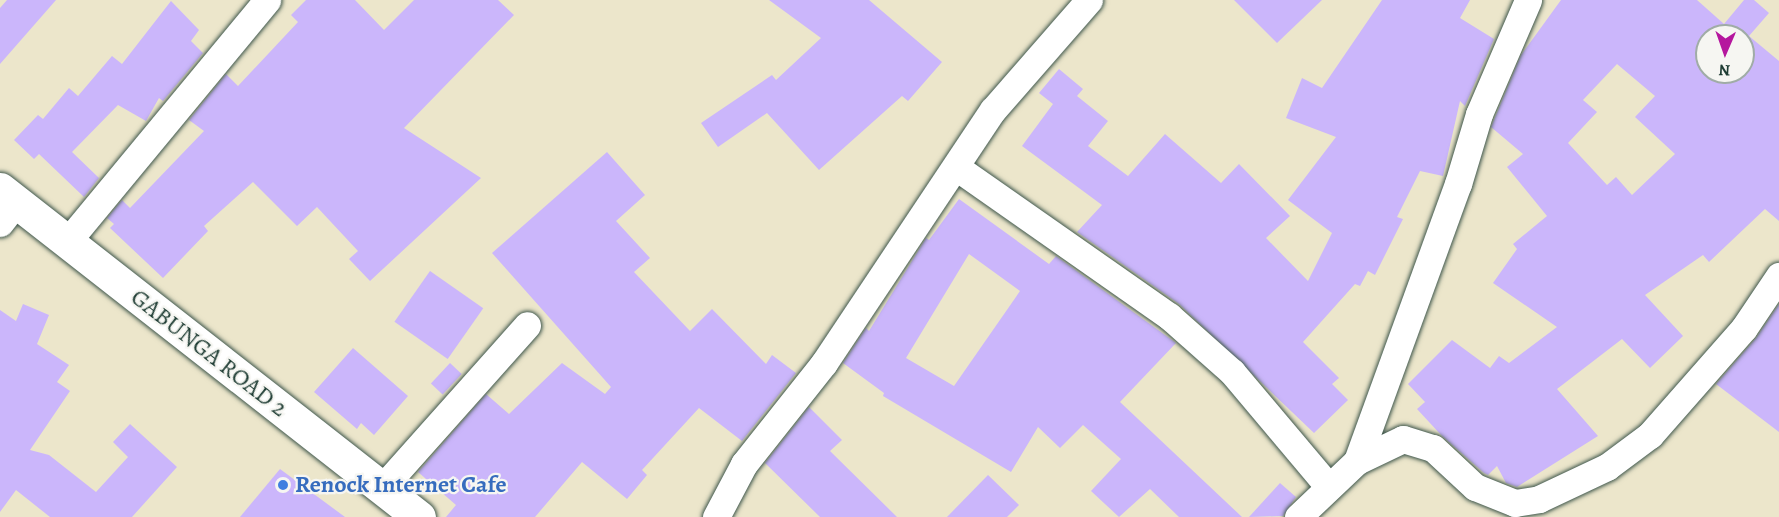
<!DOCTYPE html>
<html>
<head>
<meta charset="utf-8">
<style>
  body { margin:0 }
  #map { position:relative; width:1779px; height:517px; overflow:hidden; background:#ece6cb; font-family:Alegreya,serif }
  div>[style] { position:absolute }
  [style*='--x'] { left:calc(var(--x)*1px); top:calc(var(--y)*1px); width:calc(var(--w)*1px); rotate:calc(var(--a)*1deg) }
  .building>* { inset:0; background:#cbb6fb; transform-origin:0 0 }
  .roads { filter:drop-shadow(0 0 2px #3e564b) drop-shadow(0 0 2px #3e564b) }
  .minor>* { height:27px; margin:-13.5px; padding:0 13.5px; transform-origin:13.5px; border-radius:13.5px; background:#fff }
  .tertiary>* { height:33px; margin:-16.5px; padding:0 16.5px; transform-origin:16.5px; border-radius:16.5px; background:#fff }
  .dots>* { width:16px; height:16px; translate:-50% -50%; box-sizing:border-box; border:3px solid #f6f6f2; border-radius:50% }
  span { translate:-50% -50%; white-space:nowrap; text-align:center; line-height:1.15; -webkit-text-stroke:4.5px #f6f6f2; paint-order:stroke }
  .street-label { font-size:24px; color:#1f3d34 }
  .shop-label { font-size:24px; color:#366cbe; font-weight:700 }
  .left { translate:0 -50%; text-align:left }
  .north { position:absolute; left:1695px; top:24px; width:60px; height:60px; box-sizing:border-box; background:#f6f6f2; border:2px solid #a0aca6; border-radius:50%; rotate:182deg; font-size:16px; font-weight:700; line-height:24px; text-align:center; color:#1f3d34 }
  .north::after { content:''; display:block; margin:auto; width:21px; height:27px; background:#b5179e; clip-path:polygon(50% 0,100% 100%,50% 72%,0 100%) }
</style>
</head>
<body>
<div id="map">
  <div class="building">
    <i style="clip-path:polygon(7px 0,56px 0,0 64px,0 8px)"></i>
    <i style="clip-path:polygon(306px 0,355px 0,384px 30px,414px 0,498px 0,514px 15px,404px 128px,481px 178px,370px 281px,349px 259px,358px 251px,317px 207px,297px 226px,253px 182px,204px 226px,208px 231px,163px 278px,110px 228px,114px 224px,107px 218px,122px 200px,130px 208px,204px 131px,189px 120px,226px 74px,238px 86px,298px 22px,291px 15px)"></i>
    <i style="clip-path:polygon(769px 0,869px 0,942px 62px,908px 101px,902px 96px,819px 170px,767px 113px,718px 147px,701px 123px,772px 75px,776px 80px,821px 38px)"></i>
    <i style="clip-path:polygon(1234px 0,1322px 0,1277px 43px)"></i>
    <i style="clip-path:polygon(1382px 0,1470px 0,1460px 18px,1494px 39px,1465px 106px,1460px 101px,1443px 176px,1420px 171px,1397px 217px,1403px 219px,1375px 275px,1368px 271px,1360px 286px,1355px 284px,1303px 342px,1339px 378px,1332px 384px,1348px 400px,1314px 433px,1179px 304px,1077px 232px,1102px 205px,1022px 146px,1053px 104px,1039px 93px,1059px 69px,1083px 89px,1077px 96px,1108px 121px,1088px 146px,1128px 176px,1165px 134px,1221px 183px,1239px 164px,1290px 216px,1266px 238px,1308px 281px,1332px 233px,1288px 200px,1336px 137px,1286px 118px,1302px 78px,1322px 88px)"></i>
    <i style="clip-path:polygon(evenodd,1561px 0,1697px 0,1724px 24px,1744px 0,1754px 0,1769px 13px,1749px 36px,1779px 61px,1779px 221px,1765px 209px,1709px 262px,1703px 255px,1645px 295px,1683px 336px,1650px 368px,1622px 339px,1557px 389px,1598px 436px,1517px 487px,1506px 483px,1497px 466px,1488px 475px,1484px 473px,1442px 436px,1417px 409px,1425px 402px,1408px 384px,1452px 340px,1490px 368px,1499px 356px,1509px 363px,1557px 327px,1493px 283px,1517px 249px,1513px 244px,1547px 216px,1507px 167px,1523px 154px,1491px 127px,1521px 55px,1561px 0,1707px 36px,1743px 36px,1743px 72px,1707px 72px,1707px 36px,1561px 0,1617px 64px,1655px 96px,1635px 117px,1675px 154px,1632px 195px,1616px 177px,1607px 185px,1568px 143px,1597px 112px,1583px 100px,1617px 64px)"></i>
    <i style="clip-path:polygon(171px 1px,199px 30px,191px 41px,203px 53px,163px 101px,159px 98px,146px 121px,118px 105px,72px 152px,99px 178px,84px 197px,39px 154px,34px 159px,14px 140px,38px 115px,43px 119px,69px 88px,78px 96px,112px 56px,122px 64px)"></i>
    <i style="clip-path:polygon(607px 152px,645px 195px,616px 221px,650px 258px,634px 272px,690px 331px,712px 309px,766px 364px,772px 355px,796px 373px,742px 441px,699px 408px,642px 470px,647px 475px,627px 499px,582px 462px,535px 517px,446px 517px,456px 505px,418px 472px,486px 394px,509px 414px,562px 363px,605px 394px,611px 387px,492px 253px)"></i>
    <i style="clip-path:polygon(evenodd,959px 199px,1049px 264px,1056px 256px,1176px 343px,1120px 402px,1242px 517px,1179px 517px,1150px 489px,1119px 517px,1091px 491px,1121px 459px,1083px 425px,1060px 448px,1038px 427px,1011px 472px,883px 396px,884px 393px,843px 363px,866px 328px,869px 331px,926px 238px,929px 240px,959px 199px,969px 254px,1020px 291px,954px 386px,906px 358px,969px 254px)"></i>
    <i style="left:430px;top:271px;width:65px;height:62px;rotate:35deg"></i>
    <i style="clip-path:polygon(23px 304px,49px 315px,37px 344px,69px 365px,57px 382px,70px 391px,30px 450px,49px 455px,96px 492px,128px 457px,113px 442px,130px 424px,177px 467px,132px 517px,50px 517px,16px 490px,0 512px,0 310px,16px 321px)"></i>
    <i style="clip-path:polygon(1779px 304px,1779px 432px,1716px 384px,1756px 338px)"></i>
    <i style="clip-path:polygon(353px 348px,408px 396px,374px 435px,361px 423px,357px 429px,314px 392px)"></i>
    <i style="left:450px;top:363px;width:16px;height:28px;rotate:43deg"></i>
    <i style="clip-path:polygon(809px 407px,842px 440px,830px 451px,897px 517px,820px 517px,765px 463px)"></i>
    <i style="clip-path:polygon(280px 469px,345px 517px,240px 517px)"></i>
    <i style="clip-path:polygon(988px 475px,1019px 505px,1007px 517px,947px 517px)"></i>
    <i style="clip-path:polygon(1280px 483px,1296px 497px,1283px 516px,1249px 517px)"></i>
  </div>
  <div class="roads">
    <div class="minor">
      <i style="--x:956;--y:167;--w:260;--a:35"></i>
      <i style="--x:1169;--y:316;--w:84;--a:41.6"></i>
      <i style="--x:1232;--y:372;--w:149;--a:49.9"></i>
      <i style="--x:0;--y:223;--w:28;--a:-52"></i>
      <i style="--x:67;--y:242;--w:314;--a:-50.4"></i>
      <i style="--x:1357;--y:461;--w:295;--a:-70"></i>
      <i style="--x:1458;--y:184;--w:73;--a:-73.3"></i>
      <i style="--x:1479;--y:114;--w:124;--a:-66.7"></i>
      <i style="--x:382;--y:488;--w:218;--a:-48.3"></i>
      <i style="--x:716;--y:517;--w:60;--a:-62.2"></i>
      <i style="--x:744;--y:464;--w:129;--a:-51.6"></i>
      <i style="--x:824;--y:363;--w:304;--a:-56.3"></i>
      <i style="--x:993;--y:110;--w:146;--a:-48.9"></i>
      <i style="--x:1298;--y:517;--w:81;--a:-43.5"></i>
      <i style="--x:1357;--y:461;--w:51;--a:-25.6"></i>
      <i style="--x:1403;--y:439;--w:31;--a:17"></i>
      <i style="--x:1433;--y:448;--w:57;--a:42.9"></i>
      <i style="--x:1475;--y:487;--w:43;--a:21.8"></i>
      <i style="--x:1515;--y:503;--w:24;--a:-9"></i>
      <i style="--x:1539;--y:499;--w:75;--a:-25.2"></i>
      <i style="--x:1607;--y:467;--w:54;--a:-36.7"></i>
      <i style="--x:1650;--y:435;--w:142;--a:-48.7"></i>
      <i style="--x:1744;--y:328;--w:63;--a:-56.1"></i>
    </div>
    <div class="tertiary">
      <i style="--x:0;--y:189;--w:532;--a:38.05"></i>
    </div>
  </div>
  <div class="dots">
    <i style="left:283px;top:485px;background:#3f7fe0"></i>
  </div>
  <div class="street-label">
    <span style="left:209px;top:353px;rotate:38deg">GABUNGA ROAD 2</span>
  </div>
  <div class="shop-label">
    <span class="left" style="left:295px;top:485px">Renock Internet Cafe</span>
  </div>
  <div class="north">N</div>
</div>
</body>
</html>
